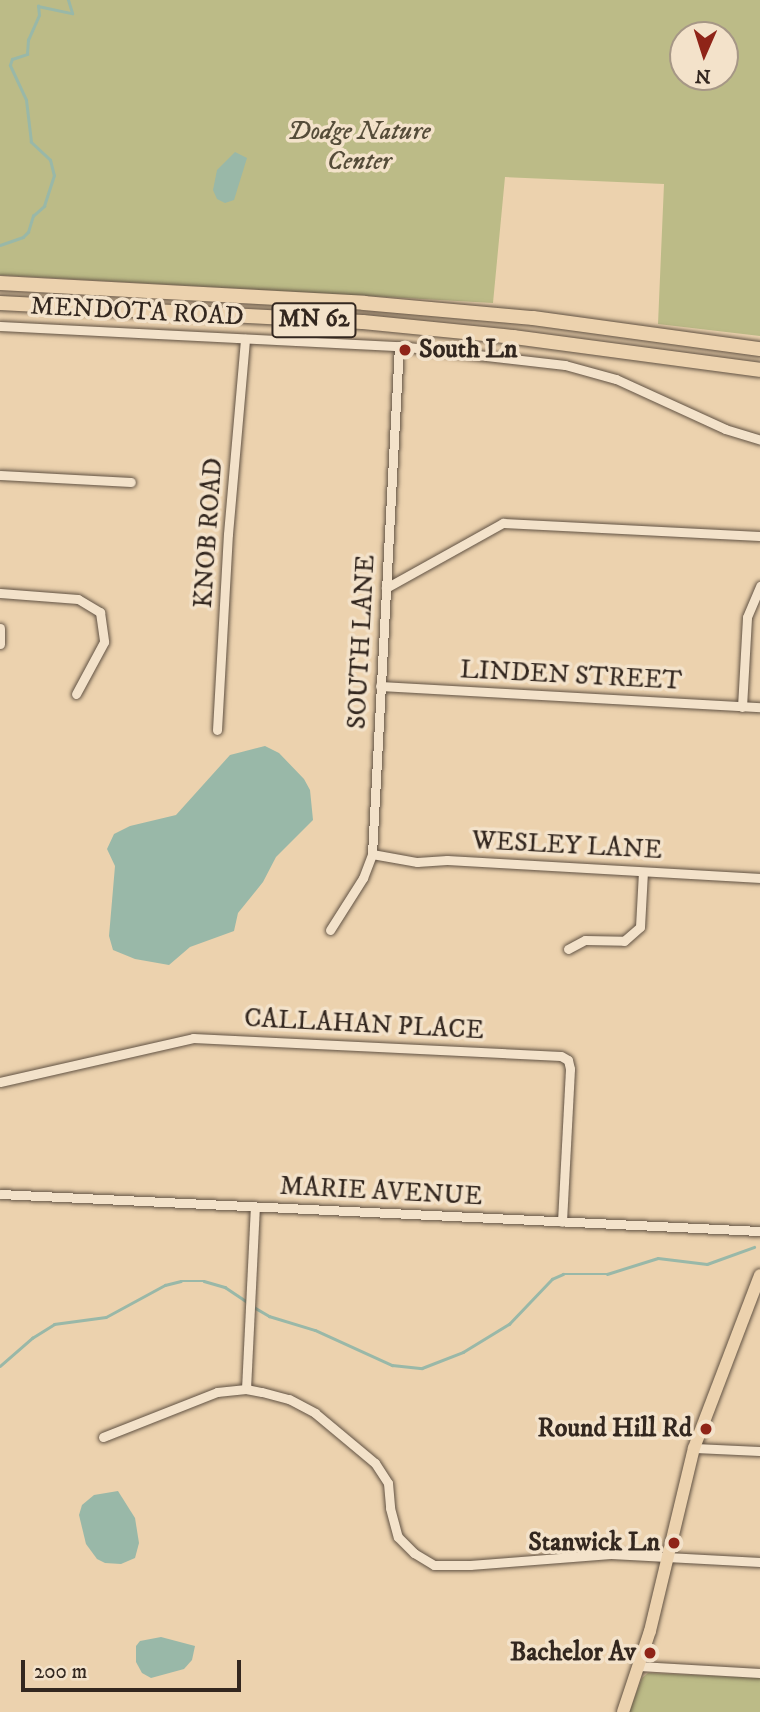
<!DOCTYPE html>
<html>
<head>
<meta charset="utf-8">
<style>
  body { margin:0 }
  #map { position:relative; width:760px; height:1712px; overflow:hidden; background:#ecd2ae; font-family:"IM FELL DW Pica",serif }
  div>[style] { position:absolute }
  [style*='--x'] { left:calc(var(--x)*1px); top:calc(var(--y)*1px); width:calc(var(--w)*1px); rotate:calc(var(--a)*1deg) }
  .green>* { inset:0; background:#bcbb87 }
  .water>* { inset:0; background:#99b8a8 }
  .stream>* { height:2.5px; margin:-1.25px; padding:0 1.25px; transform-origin:1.25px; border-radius:1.25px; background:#99b8a8 }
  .roads { filter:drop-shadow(0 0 2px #615243) drop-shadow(0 0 2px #615243) }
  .minor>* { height:9px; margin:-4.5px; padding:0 4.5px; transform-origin:4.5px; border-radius:4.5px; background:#f3e2ca }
  .major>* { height:12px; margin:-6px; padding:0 6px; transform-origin:6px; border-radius:6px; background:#ecd2ae }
  .highway>* { height:14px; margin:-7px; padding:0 7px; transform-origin:7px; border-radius:7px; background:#ecd2ae }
  .dots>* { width:19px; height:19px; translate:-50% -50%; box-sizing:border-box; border:4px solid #f3e2ca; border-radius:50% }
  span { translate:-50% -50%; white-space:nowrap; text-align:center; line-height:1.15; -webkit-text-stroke:7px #f3e2ca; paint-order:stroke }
  .shield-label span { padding:2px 5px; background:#f3e2ca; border:2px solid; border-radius:5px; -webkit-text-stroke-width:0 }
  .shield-label { font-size:24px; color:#33271f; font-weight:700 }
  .park-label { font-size:26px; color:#554c39; font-style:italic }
  .street-label { font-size:26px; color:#33271f }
  .poi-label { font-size:26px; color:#33271f; font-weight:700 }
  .left { translate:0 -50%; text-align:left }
  .right { translate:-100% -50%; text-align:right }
  .north { position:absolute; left:669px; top:21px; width:70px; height:70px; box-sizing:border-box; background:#f3e2ca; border:2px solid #a69786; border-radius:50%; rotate:183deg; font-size:19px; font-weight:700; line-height:28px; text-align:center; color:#33271f }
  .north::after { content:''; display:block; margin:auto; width:24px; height:32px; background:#8f2418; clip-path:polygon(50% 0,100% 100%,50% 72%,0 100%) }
  .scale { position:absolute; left:21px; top:1660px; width:220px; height:32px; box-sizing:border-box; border:4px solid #33271f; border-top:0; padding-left:9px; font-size:21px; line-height:24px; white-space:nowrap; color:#33271f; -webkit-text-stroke:5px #f3e2ca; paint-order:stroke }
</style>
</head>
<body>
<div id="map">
  <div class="green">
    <i style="clip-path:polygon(evenodd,0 0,760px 0,760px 336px,658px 324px,664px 184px,505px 177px,493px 303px,0 275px,0 0,683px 35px,725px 35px,725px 77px,683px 77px,683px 35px)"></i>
    <i style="clip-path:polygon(648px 1673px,760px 1678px,760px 1712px,629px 1712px,642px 1678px)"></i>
  </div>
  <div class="water">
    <i style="clip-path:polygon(235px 152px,247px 158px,234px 200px,225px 203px,217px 199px,213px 190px,217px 170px)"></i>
    <i style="clip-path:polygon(265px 746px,279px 753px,304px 779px,310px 790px,313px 820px,276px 857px,263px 882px,238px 913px,234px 931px,190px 947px,169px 965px,135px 959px,113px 950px,109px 936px,115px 866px,107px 849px,114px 834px,130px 826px,176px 815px,230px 755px)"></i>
    <i style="clip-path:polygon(118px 1491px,135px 1518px,139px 1543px,135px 1558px,121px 1564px,105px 1563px,97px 1559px,86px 1544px,79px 1515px,82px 1505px,94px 1495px)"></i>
    <i style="clip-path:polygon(161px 1637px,195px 1646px,192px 1660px,184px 1669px,151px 1678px,142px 1673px,136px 1662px,136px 1646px,140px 1641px)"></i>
  </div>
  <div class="stream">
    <i style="--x:0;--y:245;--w:24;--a:-19"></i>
    <i style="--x:23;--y:237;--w:7;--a:-45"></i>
    <i style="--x:28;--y:232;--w:17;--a:-73"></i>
    <i style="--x:33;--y:216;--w:15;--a:-42"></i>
    <i style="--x:44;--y:206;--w:32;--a:-72"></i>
    <i style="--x:54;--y:176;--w:16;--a:-104"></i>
    <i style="--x:50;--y:160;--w:26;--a:-137"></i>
    <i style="--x:31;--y:142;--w:42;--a:-96.8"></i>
    <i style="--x:26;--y:100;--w:38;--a:-115"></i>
    <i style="--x:10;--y:65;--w:6;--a:-72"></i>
    <i style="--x:12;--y:59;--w:16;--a:-18"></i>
    <i style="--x:27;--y:54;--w:14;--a:-86"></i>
    <i style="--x:28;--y:40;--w:27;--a:-66"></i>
    <i style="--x:39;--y:15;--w:9;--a:-96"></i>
    <i style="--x:38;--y:6;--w:35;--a:12"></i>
    <i style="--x:72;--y:13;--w:14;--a:-107"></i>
    <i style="--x:252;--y:1306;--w:20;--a:30"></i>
    <i style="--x:269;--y:1316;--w:48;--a:16.9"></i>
    <i style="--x:315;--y:1330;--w:85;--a:24.4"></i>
    <i style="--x:392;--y:1365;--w:30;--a:6"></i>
    <i style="--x:422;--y:1368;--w:44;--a:-21.3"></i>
    <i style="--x:463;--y:1352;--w:54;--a:-31.3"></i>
    <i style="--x:509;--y:1324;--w:62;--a:-46.3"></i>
    <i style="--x:552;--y:1279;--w:12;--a:-24"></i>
    <i style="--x:563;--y:1274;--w:44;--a:0"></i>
    <i style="--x:607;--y:1274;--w:53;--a:-17.4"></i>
    <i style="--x:658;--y:1258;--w:49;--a:7"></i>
    <i style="--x:707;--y:1264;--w:50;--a:-19.9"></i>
    <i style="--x:0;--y:1366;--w:43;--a:-41.2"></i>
    <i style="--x:32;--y:1338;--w:26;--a:-32"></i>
    <i style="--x:54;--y:1324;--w:52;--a:-7.7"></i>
    <i style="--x:106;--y:1317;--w:67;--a:-28.5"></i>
    <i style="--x:165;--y:1285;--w:16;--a:-14"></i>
    <i style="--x:181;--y:1281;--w:23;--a:0"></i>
    <i style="--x:204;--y:1281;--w:22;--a:16"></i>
    <i style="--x:225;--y:1287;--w:27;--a:34"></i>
  </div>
  <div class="roads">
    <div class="minor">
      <i style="--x:0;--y:326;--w:400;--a:2.9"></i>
      <i style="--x:399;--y:346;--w:167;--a:6.5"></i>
      <i style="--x:565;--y:365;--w:53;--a:15.4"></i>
      <i style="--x:616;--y:379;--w:120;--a:24.6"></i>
      <i style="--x:725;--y:429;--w:37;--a:17"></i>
      <i style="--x:0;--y:475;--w:131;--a:3.1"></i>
      <i style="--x:386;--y:588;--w:134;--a:-29.1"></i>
      <i style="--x:503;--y:523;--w:257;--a:2.9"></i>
      <i style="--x:0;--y:593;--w:78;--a:4.4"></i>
      <i style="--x:78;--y:599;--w:26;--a:31"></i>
      <i style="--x:100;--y:612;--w:30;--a:82"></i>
      <i style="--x:104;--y:642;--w:59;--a:118.3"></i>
      <i style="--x:0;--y:628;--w:16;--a:90"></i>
      <i style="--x:380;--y:686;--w:381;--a:3.2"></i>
      <i style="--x:742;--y:707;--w:90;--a:-86.8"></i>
      <i style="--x:747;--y:617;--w:34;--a:-67"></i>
      <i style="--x:217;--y:730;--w:196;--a:-86.8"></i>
      <i style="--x:228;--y:534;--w:196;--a:-85"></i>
      <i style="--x:372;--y:854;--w:46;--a:10.1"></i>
      <i style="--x:417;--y:862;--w:30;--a:-4"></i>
      <i style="--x:447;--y:860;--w:314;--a:3.3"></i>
      <i style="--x:330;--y:930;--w:62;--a:-57.6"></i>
      <i style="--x:363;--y:878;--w:26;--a:-69"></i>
      <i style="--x:372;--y:854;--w:509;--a:-86.96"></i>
      <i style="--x:568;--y:949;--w:19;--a:-28"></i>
      <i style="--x:585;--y:940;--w:39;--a:1"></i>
      <i style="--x:624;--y:941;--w:21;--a:-41"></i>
      <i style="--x:640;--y:927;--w:55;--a:-86.9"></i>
      <i style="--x:0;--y:1082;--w:198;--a:-12.8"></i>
      <i style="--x:193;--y:1038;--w:368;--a:2.8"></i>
      <i style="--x:561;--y:1056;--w:8;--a:30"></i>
      <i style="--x:568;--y:1060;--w:9;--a:77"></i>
      <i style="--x:570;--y:1069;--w:153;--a:93"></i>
      <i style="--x:0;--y:1194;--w:761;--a:2.79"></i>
      <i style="--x:246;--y:1389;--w:182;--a:-87.2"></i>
      <i style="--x:103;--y:1437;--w:123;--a:-21.5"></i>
      <i style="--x:217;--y:1392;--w:29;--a:-6"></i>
      <i style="--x:246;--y:1389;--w:16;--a:11"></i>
      <i style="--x:262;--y:1392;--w:28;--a:15"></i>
      <i style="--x:289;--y:1399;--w:30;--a:28"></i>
      <i style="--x:315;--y:1413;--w:78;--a:39.8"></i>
      <i style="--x:375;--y:1463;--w:24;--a:57"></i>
      <i style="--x:388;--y:1483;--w:25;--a:85"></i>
      <i style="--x:390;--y:1508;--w:30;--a:75"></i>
      <i style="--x:398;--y:1537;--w:23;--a:45"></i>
      <i style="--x:414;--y:1553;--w:23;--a:31"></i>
      <i style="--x:434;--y:1565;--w:36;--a:0"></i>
      <i style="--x:470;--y:1565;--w:141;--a:-4.5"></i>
      <i style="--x:611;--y:1554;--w:149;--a:3.1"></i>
      <i style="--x:694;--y:1448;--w:66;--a:2.6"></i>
      <i style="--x:639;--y:1666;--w:121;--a:3.3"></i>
    </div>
    <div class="major">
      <i style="--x:623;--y:1712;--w:85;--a:-71.6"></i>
      <i style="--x:650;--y:1631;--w:188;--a:-76.5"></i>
      <i style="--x:694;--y:1448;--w:185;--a:-69.1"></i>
    </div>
    <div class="highway">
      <i style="--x:0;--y:283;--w:365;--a:3.1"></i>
      <i style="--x:364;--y:303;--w:170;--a:5.1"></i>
      <i style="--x:533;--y:318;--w:229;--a:7.8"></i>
      <i style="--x:0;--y:303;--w:363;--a:3"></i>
      <i style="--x:363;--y:322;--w:152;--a:5.7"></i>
      <i style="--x:514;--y:337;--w:248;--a:7.6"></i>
    </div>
  </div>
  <div class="dots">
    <i style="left:405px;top:350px;background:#8f2418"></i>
    <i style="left:706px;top:1429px;background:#8f2418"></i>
    <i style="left:674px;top:1543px;background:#8f2418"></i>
    <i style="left:650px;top:1653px;background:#8f2418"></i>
  </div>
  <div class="shield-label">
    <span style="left:314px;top:320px">MN 62</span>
  </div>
  <div class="park-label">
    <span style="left:359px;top:147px">Dodge Nature<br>Center</span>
  </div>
  <div class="street-label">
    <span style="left:137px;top:312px;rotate:3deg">MENDOTA ROAD</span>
    <span style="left:209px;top:533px;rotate:-86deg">KNOB ROAD</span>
    <span style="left:362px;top:642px;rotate:-87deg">SOUTH LANE</span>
    <span style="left:571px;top:676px;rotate:3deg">LINDEN STREET</span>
    <span style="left:567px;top:846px;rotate:3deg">WESLEY LANE</span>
    <span style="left:364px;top:1025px;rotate:3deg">CALLAHAN PLACE</span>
    <span style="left:381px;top:1192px;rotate:3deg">MARIE AVENUE</span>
  </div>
  <div class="poi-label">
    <span class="left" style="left:419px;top:350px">South Ln</span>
    <span class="right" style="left:692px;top:1429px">Round Hill Rd</span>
    <span class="right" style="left:660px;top:1543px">Stanwick Ln</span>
    <span class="right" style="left:636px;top:1653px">Bachelor Av</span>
  </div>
  <div class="north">N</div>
  <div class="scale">200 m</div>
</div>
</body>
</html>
